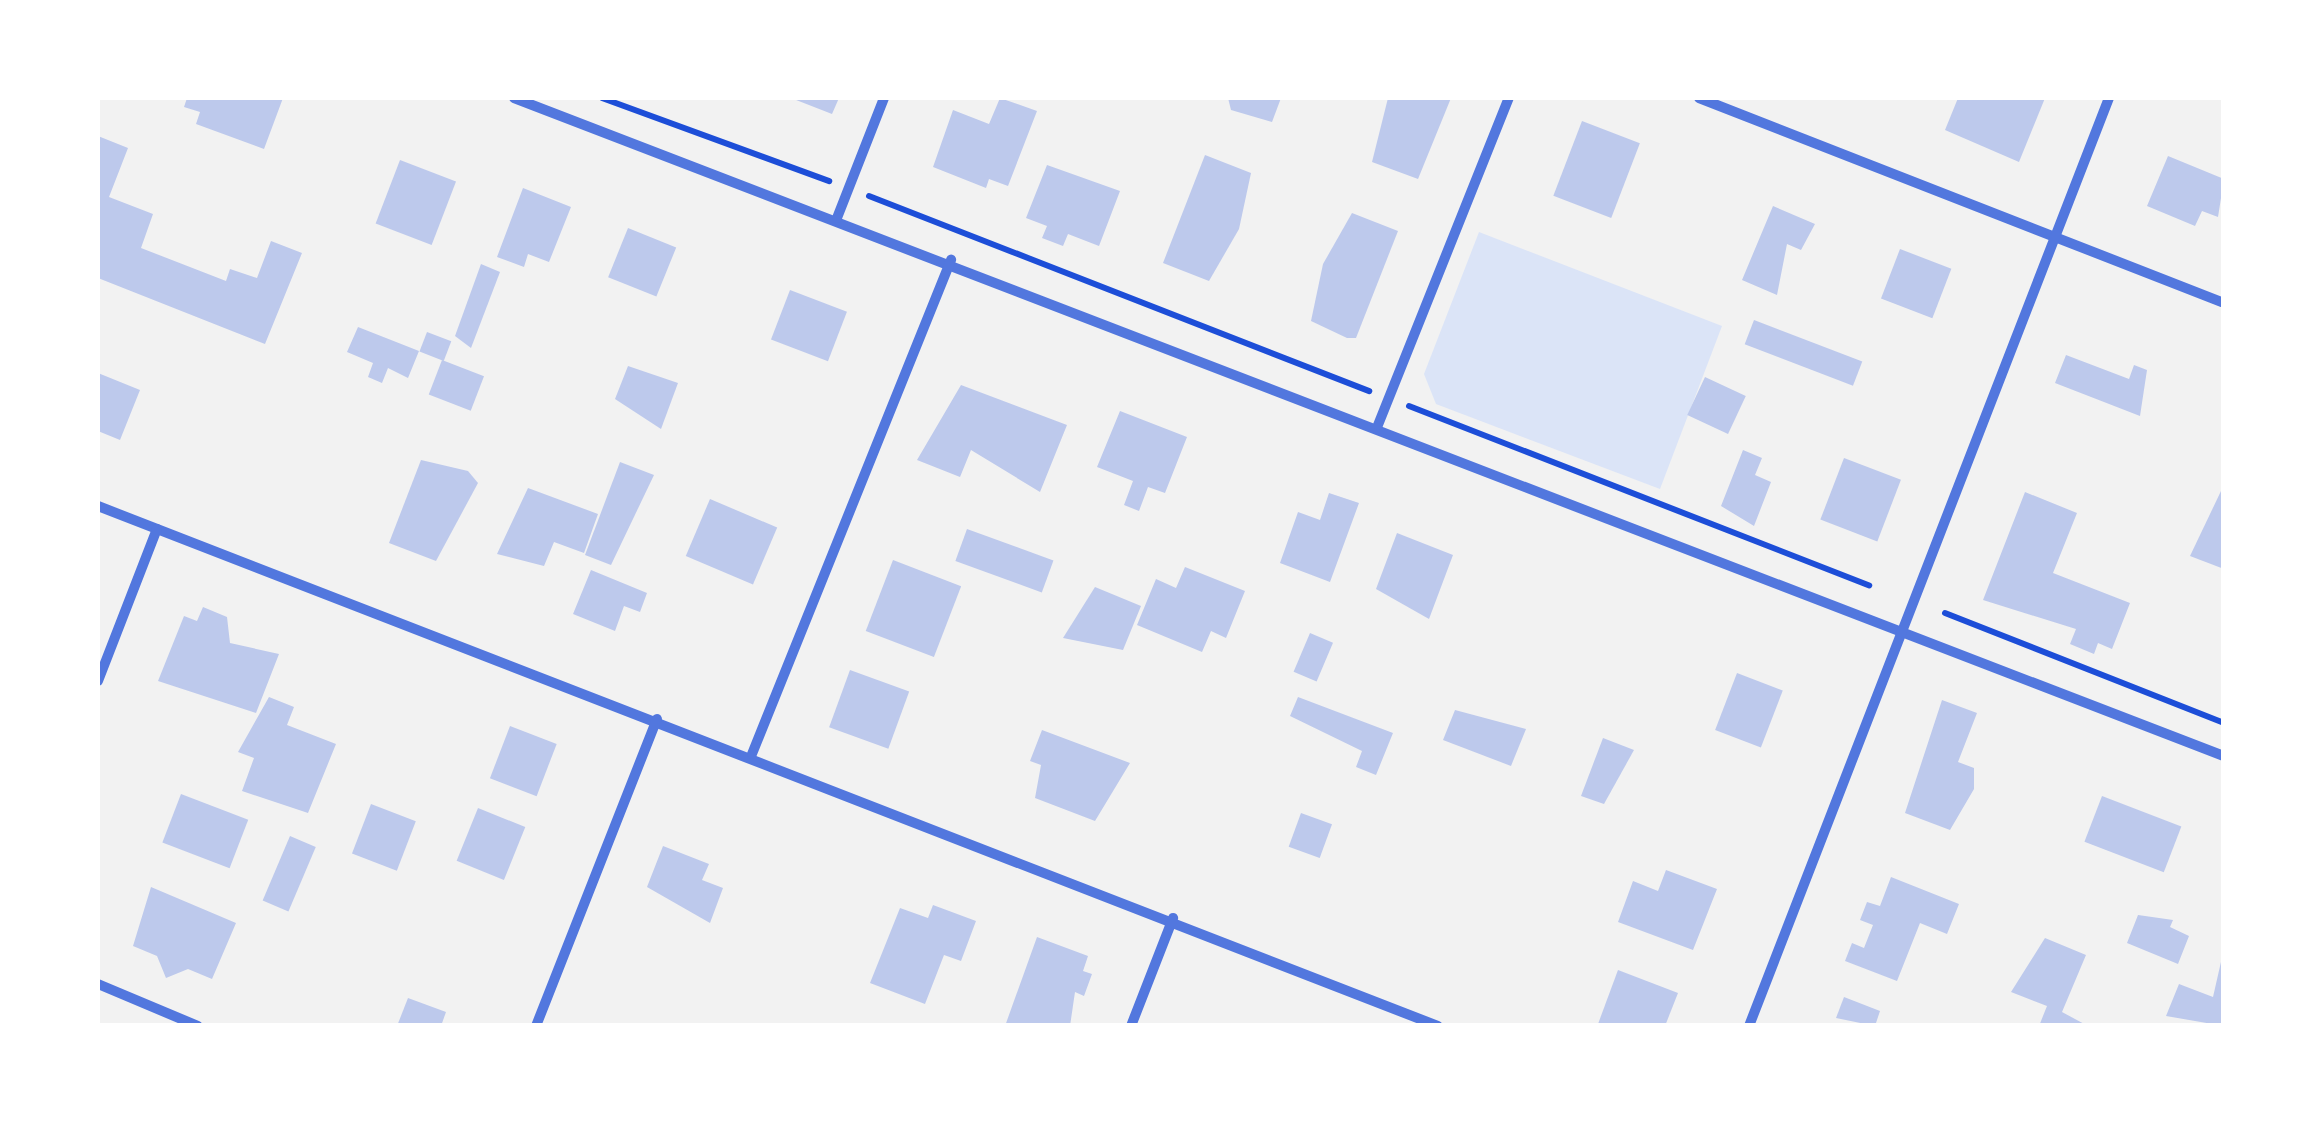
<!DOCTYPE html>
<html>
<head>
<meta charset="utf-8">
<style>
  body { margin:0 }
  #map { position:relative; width:2321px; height:1123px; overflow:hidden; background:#f2f2f2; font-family:"Varela Round",sans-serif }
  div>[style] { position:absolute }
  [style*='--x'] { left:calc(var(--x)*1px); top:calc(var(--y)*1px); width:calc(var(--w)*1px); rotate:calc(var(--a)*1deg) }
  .green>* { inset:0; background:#dbe4f7 }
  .building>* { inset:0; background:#bdc9ec; transform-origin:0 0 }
  .path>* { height:6px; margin:-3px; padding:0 3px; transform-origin:3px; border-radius:3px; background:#1d4ed8 }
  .minor>* { height:10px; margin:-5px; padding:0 5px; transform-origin:5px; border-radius:5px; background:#5277de }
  span { translate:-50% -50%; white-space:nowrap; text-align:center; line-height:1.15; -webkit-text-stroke:9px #fff; paint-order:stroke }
  .frame { position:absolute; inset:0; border:100px solid #fff; pointer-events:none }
</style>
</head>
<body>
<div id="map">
  <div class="green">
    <i style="clip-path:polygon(1479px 232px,1722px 326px,1660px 489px,1436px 404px,1424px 374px)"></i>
  </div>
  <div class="building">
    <i style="clip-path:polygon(187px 98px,283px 98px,264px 149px,196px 124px,200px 112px,184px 107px)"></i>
    <i style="clip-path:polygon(791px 98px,839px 98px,832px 114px)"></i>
    <i style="clip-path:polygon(1000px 98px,1037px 111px,1008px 186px,989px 179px,986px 188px,933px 167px,953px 110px,989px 124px)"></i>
    <i style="clip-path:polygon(1228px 98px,1281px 98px,1272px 122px,1231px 110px)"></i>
    <i style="clip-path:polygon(1388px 98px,1451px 98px,1418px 179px,1372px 162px)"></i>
    <i style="clip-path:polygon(1958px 98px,2045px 98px,2019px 162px,1945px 130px)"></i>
    <i style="left:1582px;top:121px;width:62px;height:80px;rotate:21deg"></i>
    <i style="clip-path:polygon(98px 136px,128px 148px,109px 197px,153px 214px,141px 248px,226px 281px,230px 269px,257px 278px,271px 241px,302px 253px,265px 344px,98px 278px)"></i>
    <i style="clip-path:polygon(1205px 155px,1251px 173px,1239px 229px,1209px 281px,1163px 263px)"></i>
    <i style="clip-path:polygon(2168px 156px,2224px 179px,2218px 217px,2202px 211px,2195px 226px,2147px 206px)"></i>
    <i style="left:400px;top:160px;width:60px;height:68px;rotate:21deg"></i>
    <i style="clip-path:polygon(1047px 165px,1120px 191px,1099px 246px,1068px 234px,1063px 246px,1042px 238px,1047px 226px,1026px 218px)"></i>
    <i style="clip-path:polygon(523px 188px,571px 207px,549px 262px,528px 254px,524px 267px,497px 257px)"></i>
    <i style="clip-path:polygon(1773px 206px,1815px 224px,1801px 250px,1787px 244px,1777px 295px,1742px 280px)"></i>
    <i style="clip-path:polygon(1352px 213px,1398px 231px,1356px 338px,1347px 338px,1311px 321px,1323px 264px)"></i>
    <i style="left:628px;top:228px;width:52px;height:53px;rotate:22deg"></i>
    <i style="left:1900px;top:249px;width:55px;height:53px;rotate:21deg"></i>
    <i style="clip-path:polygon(481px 264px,500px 272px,471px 348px,455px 336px)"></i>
    <i style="left:790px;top:290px;width:61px;height:53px;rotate:21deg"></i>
    <i style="left:1754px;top:320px;width:116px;height:26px;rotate:21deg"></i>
    <i style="clip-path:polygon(358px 327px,419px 351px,408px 378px,388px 368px,382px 383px,368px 377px,373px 363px,347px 352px)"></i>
    <i style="left:427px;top:332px;width:26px;height:21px;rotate:21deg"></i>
    <i style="clip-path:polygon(2066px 355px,2129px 379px,2134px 365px,2147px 370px,2140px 416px,2055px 383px)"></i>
    <i style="left:442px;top:360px;width:45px;height:37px;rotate:21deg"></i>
    <i style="clip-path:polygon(628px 366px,678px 383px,661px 429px,615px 399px)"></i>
    <i style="clip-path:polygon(98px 373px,140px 390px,120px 440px,98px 431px)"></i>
    <i style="left:1705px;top:377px;width:45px;height:42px;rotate:25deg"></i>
    <i style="clip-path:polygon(961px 385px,1067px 425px,1040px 492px,971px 450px,960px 477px,917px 460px)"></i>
    <i style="clip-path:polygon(1120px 411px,1187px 437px,1165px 493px,1148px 487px,1139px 511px,1124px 505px,1133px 481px,1097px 467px)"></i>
    <i style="clip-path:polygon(1743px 450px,1762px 458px,1755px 475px,1771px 482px,1754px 526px,1721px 506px)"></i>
    <i style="left:1844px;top:458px;width:61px;height:66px;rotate:21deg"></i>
    <i style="clip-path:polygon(421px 460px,468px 471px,478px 483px,436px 561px,389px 543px)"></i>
    <i style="clip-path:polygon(620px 462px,654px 475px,611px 565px,585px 555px)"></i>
    <i style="clip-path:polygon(528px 488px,598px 514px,584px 553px,554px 542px,544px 566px,497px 554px)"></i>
    <i style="clip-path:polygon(2221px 491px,2224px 491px,2224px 569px,2190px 556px)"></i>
    <i style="clip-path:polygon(2025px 492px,2077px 513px,2053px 573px,2130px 603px,2112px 649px,2098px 643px,2094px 654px,2070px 644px,2076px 629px,1983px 600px)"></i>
    <i style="clip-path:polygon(1329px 493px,1359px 503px,1330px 582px,1280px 563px,1298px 512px,1320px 520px)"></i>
    <i style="left:710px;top:499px;width:73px;height:62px;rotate:23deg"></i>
    <i style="left:967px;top:529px;width:92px;height:34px;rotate:20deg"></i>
    <i style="clip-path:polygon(1397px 533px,1453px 555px,1429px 619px,1376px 589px)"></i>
    <i style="left:893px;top:560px;width:73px;height:76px;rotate:21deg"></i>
    <i style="clip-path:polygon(1185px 567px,1245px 591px,1226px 638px,1211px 631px,1202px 652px,1137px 625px,1156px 579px,1176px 588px)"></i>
    <i style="clip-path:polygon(591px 570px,647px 593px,640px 612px,624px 606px,615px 631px,573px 614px)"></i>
    <i style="clip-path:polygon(1095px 587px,1141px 606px,1123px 650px,1063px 638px)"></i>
    <i style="clip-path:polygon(203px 607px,227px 617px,230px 643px,279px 654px,256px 713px,158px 681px,184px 616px,197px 621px)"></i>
    <i style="left:1310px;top:633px;width:25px;height:42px;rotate:23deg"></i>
    <i style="left:850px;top:670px;width:63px;height:61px;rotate:20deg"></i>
    <i style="left:1737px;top:673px;width:49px;height:61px;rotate:21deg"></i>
    <i style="clip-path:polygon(269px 697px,294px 707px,287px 725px,336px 744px,308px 813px,242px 791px,254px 758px,238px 752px)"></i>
    <i style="clip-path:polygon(1298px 697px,1393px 733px,1376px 775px,1356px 767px,1362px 751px,1290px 716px)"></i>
    <i style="clip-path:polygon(1942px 700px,1977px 713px,1958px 762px,1974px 768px,1974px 789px,1950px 830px,1905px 813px)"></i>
    <i style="clip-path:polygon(1455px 710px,1526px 729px,1511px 766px,1443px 740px)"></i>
    <i style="left:510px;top:726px;width:50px;height:56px;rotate:21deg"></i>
    <i style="clip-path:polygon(1042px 730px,1130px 763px,1095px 821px,1035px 798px,1041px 765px,1030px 761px)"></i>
    <i style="clip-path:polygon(1603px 738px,1634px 750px,1604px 804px,1581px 796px)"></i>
    <i style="left:181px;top:794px;width:72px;height:52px;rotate:21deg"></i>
    <i style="left:2102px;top:796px;width:85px;height:49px;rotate:21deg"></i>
    <i style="left:371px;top:804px;width:48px;height:53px;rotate:21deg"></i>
    <i style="left:478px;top:808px;width:51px;height:57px;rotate:22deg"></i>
    <i style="left:1301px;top:813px;width:33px;height:36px;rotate:20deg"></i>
    <i style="left:290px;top:836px;width:28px;height:70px;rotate:23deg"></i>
    <i style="clip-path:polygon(663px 846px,709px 864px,702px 880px,723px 888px,710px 923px,647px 887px)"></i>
    <i style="clip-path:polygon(1666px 870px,1717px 889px,1693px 950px,1618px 922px,1633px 881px,1658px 891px)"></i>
    <i style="clip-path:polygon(1891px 877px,1959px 904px,1947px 934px,1920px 923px,1897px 981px,1845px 961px,1852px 943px,1864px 948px,1873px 925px,1860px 920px,1867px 902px,1880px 906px)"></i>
    <i style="clip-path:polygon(151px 887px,236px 923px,212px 979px,188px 969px,166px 978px,157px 956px,133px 946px)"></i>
    <i style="clip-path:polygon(933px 905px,976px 921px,961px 961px,944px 955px,925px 1004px,870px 983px,900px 908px,928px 918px)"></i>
    <i style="clip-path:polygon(2138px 915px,2173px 920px,2170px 927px,2189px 936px,2178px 964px,2127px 943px)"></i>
    <i style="clip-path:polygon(1037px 937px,1088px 956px,1083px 971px,1092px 974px,1084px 996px,1075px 992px,1070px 1026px,1005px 1026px)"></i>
    <i style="clip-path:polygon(2045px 938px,2086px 955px,2062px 1012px,2088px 1026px,2039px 1026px,2047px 1006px,2011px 992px)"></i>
    <i style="clip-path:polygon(2223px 953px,2224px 1026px,2166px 1016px,2179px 984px,2213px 997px)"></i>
    <i style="clip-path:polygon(1618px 970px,1678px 993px,1665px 1026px,1598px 1024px)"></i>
    <i style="clip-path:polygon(1844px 997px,1880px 1011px,1875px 1026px,1836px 1018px)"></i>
    <i style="clip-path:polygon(408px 998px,446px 1012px,441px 1026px,397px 1026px)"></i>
  </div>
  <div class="path">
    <i style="--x:602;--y:98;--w:242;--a:20.1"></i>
    <i style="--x:869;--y:196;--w:537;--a:21.31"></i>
    <i style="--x:1409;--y:406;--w:494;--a:21.3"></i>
    <i style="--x:1945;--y:613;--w:300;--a:21.5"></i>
  </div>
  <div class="minor">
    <i style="--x:514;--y:98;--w:1832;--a:21.05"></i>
    <i style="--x:1699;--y:98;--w:564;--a:21.33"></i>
    <i style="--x:837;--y:218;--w:129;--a:-68.6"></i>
    <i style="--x:1378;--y:425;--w:352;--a:-68.2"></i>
    <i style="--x:98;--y:506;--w:1437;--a:21.21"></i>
    <i style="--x:98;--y:681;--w:163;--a:-68.8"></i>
    <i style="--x:752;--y:754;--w:533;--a:-68.06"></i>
    <i style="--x:98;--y:984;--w:108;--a:22.8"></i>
    <i style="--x:536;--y:1026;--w:330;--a:-68.5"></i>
    <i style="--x:1131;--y:1026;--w:116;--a:-68.7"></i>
    <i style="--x:1749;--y:1026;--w:995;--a:-68.8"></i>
  </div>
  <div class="frame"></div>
</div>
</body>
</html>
